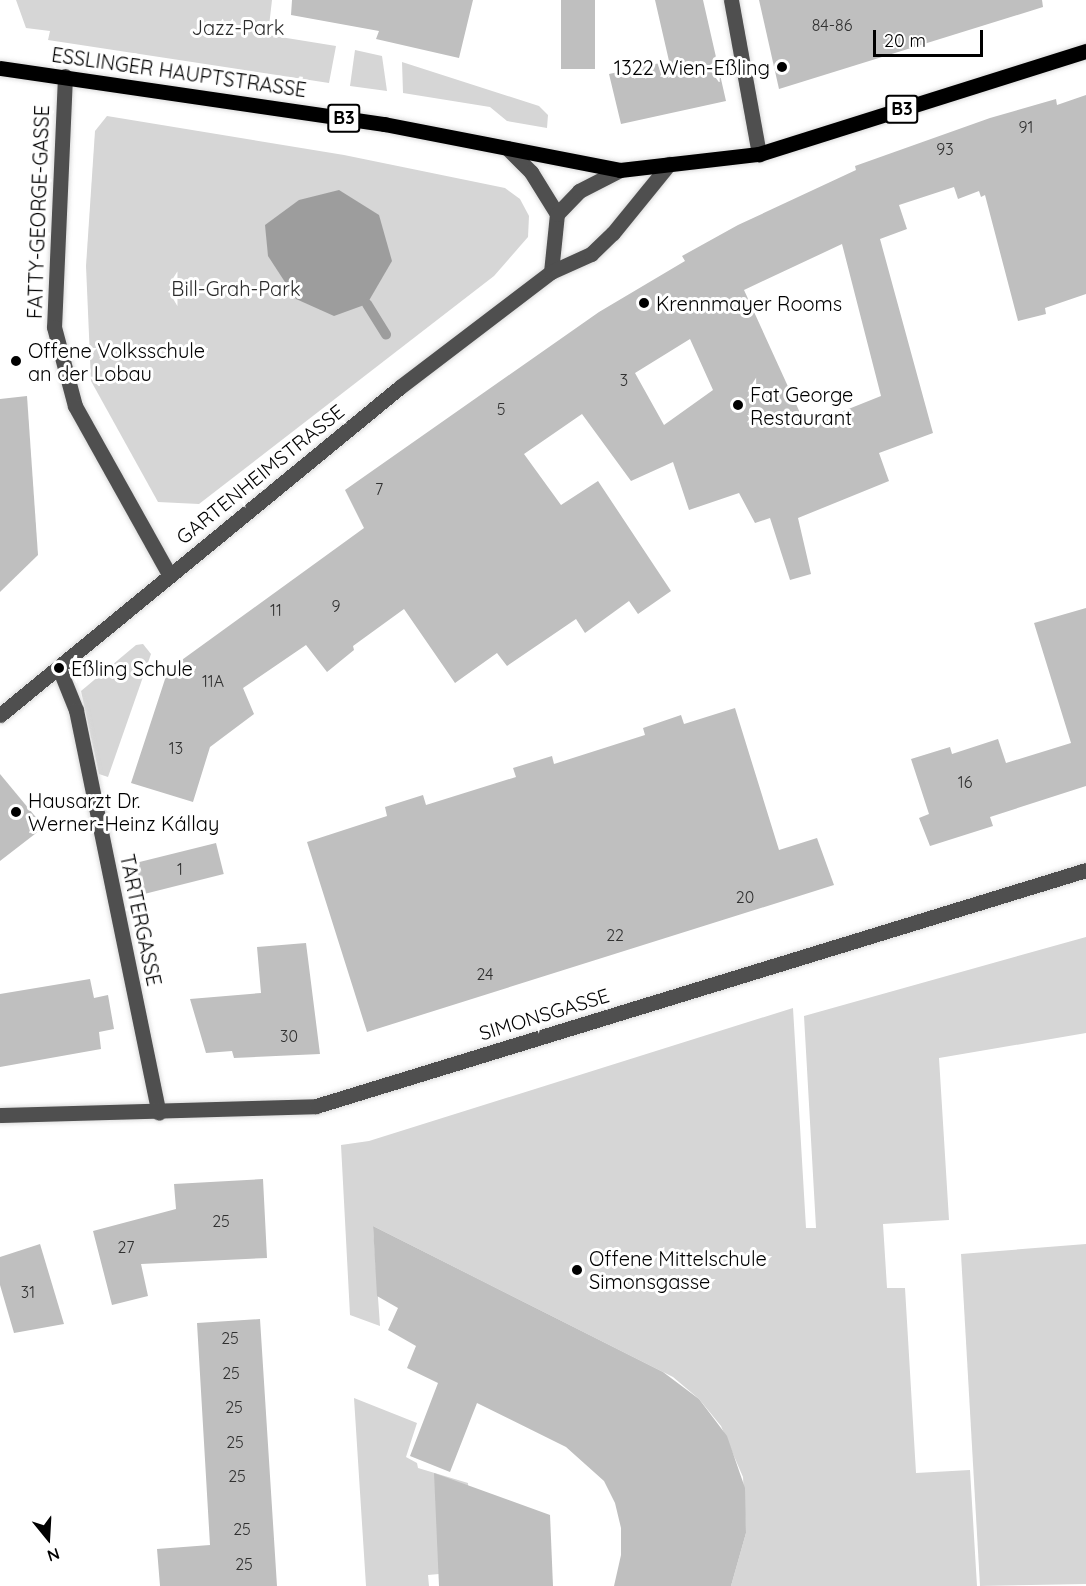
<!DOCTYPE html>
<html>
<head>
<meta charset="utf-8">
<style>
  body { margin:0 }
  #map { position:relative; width:1086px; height:1586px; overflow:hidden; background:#fff; font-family:Quicksand,sans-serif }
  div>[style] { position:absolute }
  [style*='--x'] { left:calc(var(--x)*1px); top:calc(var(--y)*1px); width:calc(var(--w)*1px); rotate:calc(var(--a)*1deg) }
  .green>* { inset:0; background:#d6d6d6 }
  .water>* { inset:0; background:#9d9d9d }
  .stream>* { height:10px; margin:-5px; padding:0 5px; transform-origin:5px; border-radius:5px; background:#9d9d9d }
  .building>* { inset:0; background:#bfbfbf; transform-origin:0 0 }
  .roads { filter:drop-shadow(0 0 2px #dbdbdb) drop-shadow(0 0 2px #dbdbdb) }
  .minor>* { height:15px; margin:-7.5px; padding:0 7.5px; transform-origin:7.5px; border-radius:7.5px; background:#4f4f4f }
  .major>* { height:15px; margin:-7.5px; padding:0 7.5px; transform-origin:7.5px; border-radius:7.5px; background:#000 }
  .dots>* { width:16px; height:16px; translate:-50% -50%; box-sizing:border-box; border:3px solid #fff; border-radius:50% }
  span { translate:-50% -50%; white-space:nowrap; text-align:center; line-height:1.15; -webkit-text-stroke:6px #fff; paint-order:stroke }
  .number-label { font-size:16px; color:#303030 }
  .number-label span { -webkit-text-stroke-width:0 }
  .shield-label span { padding:2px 4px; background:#fff; border:2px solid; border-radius:4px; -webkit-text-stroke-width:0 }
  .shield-label { font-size:18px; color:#000; font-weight:700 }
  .park-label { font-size:20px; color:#2d2d2d }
  .poi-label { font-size:20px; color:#000 }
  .right { translate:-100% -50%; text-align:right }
  .left { translate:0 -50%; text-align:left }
  .street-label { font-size:20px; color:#000 }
  .north { position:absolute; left:18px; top:1508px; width:60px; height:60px; -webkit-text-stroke:4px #fff; paint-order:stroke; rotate:162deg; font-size:16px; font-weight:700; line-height:24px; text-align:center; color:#000 }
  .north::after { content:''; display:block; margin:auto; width:21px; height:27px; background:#000; clip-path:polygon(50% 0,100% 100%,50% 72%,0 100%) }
  .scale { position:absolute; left:873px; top:30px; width:110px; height:27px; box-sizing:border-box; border:3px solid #000; border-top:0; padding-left:8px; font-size:18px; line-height:21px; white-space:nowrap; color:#000; -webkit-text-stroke:4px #fff; paint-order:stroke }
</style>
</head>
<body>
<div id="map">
  <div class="green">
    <i style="clip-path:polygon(16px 0,272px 0,268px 35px,336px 46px,329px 83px,48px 40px,50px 31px,26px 28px)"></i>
    <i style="clip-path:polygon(355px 50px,382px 56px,387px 91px,350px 86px)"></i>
    <i style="clip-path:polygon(402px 62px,539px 106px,548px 115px,547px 128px,507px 121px,490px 107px,403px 93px)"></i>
    <i style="clip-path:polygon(107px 116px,344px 155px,505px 188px,520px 199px,529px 216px,528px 237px,494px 276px,199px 504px,158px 502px,91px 381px,86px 266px,95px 131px)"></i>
    <i style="clip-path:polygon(143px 644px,151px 654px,108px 777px,99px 774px,81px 691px,136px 645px)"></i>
    <i style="clip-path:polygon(1086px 937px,1086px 1033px,939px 1058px,949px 1220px,883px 1224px,887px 1288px,905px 1288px,916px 1473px,970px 1470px,977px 1586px,731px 1586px,746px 1533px,743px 1477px,721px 1426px,699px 1399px,673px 1377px,373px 1226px,380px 1326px,350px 1315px,341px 1145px,369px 1141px,793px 1008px,806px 1228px,816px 1228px,804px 1016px)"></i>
    <i style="clip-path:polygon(1086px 1244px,1086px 1584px,980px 1586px,961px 1254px)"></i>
    <i style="clip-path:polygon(354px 1398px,417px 1423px,406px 1457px,417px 1463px,418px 1468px,468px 1483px,469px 1499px,439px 1574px,428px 1575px,429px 1586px,366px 1586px)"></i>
  </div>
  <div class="water">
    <i style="clip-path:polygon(339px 190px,379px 215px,392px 261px,367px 304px,334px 316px,296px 299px,268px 256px,265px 225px,299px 200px)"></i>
  </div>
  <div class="stream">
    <i style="--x:367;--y:304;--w:36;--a:58"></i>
  </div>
  <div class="building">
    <i style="clip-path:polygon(292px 0,473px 0,459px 58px,376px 39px,379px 31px,291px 15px)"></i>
    <i style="left:561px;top:0;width:34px;height:69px"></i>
    <i style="clip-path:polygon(655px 0,703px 0,726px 101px,621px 124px,609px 74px,669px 61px)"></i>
    <i style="clip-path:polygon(759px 0,1042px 0,1043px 7px,779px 89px)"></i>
    <i style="clip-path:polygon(evenodd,1086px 95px,1086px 294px,1045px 308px,1046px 314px,1018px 321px,985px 195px,981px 197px,979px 191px,958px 199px,954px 187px,899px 205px,907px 229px,880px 239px,933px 433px,879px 453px,889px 481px,798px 518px,811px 574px,790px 580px,770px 518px,755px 523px,739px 493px,689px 510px,673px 462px,631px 481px,582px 414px,524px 454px,561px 505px,598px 481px,671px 591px,638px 614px,629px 601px,585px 633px,576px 619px,507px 666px,497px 653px,455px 683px,404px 609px,353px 646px,354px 650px,327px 672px,306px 645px,243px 688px,254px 714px,210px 747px,193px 802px,131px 783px,168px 670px,364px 528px,345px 490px,599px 312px,685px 261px,682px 256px,738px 225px,856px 170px,855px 166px,990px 118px,1056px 99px,1057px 105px,1086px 95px,842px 244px,881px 396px,806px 426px,744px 290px,842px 244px,1086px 95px,690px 339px,713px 390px,664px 425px,635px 373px,690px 339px)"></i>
    <i style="clip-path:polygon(27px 396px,38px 555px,0 592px,0 399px)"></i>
    <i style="clip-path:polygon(1086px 608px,1086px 786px,990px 817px,993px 826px,930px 846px,919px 818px,929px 814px,911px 759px,950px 747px,952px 754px,998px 739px,1006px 763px,1071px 743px,1034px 623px)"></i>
    <i style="clip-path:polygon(735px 708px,779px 850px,817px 838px,834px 885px,367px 1032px,307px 842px,387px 816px,385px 807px,423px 795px,426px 805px,516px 777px,513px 768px,552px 756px,554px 764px,645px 735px,643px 728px,681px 715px,684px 724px)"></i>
    <i style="clip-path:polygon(0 774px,44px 827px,0 861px)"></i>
    <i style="left:216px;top:843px;width:32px;height:83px;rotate:76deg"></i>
    <i style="clip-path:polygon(306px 943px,320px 1054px,234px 1058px,232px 1051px,206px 1053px,190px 999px,261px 993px,257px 947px)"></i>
    <i style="clip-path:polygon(90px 979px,94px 998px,108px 995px,114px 1029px,99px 1032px,101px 1049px,0 1067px,0 994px)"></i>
    <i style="clip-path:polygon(263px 1179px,267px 1258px,141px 1264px,148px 1296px,112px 1305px,93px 1231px,176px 1209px,174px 1184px)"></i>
    <i style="clip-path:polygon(373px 1226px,663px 1372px,699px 1399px,727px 1436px,745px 1488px,746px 1533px,731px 1586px,614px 1586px,621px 1555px,621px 1528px,615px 1503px,604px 1481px,566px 1447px,477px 1403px,450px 1472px,410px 1456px,438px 1383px,407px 1368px,416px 1346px,388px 1330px,398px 1308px,377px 1296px)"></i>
    <i style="clip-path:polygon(40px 1244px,64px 1324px,14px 1333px,0 1285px,0 1257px)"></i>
    <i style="clip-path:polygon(260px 1319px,277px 1586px,160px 1586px,157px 1549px,210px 1545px,197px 1323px)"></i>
    <i style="clip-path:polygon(434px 1473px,550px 1515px,553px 1586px,439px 1586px)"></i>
  </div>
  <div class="roads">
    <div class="minor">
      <i style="--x:731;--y:0;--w:157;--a:79.7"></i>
      <i style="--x:65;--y:76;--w:251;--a:92.5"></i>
      <i style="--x:54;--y:327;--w:82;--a:75.1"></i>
      <i style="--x:75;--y:406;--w:193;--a:60.8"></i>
      <i style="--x:507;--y:148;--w:34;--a:45"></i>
      <i style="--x:531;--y:172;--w:49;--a:58.2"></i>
      <i style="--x:551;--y:272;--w:58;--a:-84.1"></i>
      <i style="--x:557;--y:214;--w:32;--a:-46"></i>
      <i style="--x:579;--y:191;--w:46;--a:-27.1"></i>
      <i style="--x:59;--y:668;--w:45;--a:68"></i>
      <i style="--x:76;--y:710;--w:411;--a:78.4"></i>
      <i style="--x:0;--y:715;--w:517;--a:-39.35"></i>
      <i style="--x:400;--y:387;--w:190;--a:-37.3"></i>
      <i style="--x:551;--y:272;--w:44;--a:-24.2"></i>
      <i style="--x:591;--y:254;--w:30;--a:-44"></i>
      <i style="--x:613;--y:233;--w:89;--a:-50.9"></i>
      <i style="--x:0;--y:1115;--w:316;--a:-1.6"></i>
      <i style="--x:316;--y:1106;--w:805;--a:-17.04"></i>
    </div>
    <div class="major">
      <i style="--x:0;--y:68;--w:388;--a:8.3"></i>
      <i style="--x:384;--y:124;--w:240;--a:11"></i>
      <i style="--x:620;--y:170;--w:140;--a:-6.6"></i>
      <i style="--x:759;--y:154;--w:343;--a:-17.5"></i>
    </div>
  </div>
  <div class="dots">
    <i style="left:782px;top:67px;background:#000"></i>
    <i style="left:644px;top:303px;background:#000"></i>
    <i style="left:16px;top:361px;background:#000"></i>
    <i style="left:738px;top:405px;background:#000"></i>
    <i style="left:59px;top:668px;background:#000"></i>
    <i style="left:16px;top:812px;background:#000"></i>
    <i style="left:577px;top:1270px;background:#000"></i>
  </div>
  <div class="number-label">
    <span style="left:832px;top:25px">84-86</span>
    <span style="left:1026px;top:127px">91</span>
    <span style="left:945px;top:149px">93</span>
    <span style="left:624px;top:380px">3</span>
    <span style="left:501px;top:409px">5</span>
    <span style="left:379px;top:489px">7</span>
    <span style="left:336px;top:606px">9</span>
    <span style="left:276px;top:610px">11</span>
    <span style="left:213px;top:681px">11A</span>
    <span style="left:176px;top:748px">13</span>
    <span style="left:965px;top:782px">16</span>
    <span style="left:180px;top:869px">1</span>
    <span style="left:745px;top:897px">20</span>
    <span style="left:615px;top:935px">22</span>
    <span style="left:485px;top:974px">24</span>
    <span style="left:289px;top:1036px">30</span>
    <span style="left:221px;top:1221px">25</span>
    <span style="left:126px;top:1247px">27</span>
    <span style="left:28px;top:1292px">31</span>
    <span style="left:230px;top:1338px">25</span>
    <span style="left:231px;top:1373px">25</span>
    <span style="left:234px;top:1407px">25</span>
    <span style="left:235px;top:1442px">25</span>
    <span style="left:237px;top:1476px">25</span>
    <span style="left:242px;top:1529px">25</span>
    <span style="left:244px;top:1564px">25</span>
  </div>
  <div class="shield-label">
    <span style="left:902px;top:109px">B3</span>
    <span style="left:344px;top:118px">B3</span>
  </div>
  <div class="park-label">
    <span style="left:238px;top:27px">Jazz-Park</span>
    <span style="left:236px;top:288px">Bill-Grah-Park</span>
  </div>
  <div class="poi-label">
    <span class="right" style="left:770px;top:67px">1322 Wien-Eßling</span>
    <span class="left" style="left:656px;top:303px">Krennmayer Rooms</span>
    <span class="left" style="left:28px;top:362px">Offene Volksschule<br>an der Lobau</span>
    <span class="left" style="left:750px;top:406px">Fat George<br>Restaurant</span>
    <span class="left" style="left:71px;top:668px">Eßling Schule</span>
    <span class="left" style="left:28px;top:812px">Hausarzt Dr.<br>Werner-Heinz Kállay</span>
    <span class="left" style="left:589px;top:1270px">Offene Mittelschule<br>Simonsgasse</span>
  </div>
  <div class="street-label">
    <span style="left:179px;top:72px;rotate:8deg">ESSLINGER HAUPTSTRASSE</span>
    <span style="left:38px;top:212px;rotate:-88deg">FATTY-GEORGE-GASSE</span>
    <span style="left:260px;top:474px;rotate:-39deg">GARTENHEIMSTRASSE</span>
    <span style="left:141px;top:920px;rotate:78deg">TARTERGASSE</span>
    <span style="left:544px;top:1014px;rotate:-17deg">SIMONSGASSE</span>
  </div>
  <div class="north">N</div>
  <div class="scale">20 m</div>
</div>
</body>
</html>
